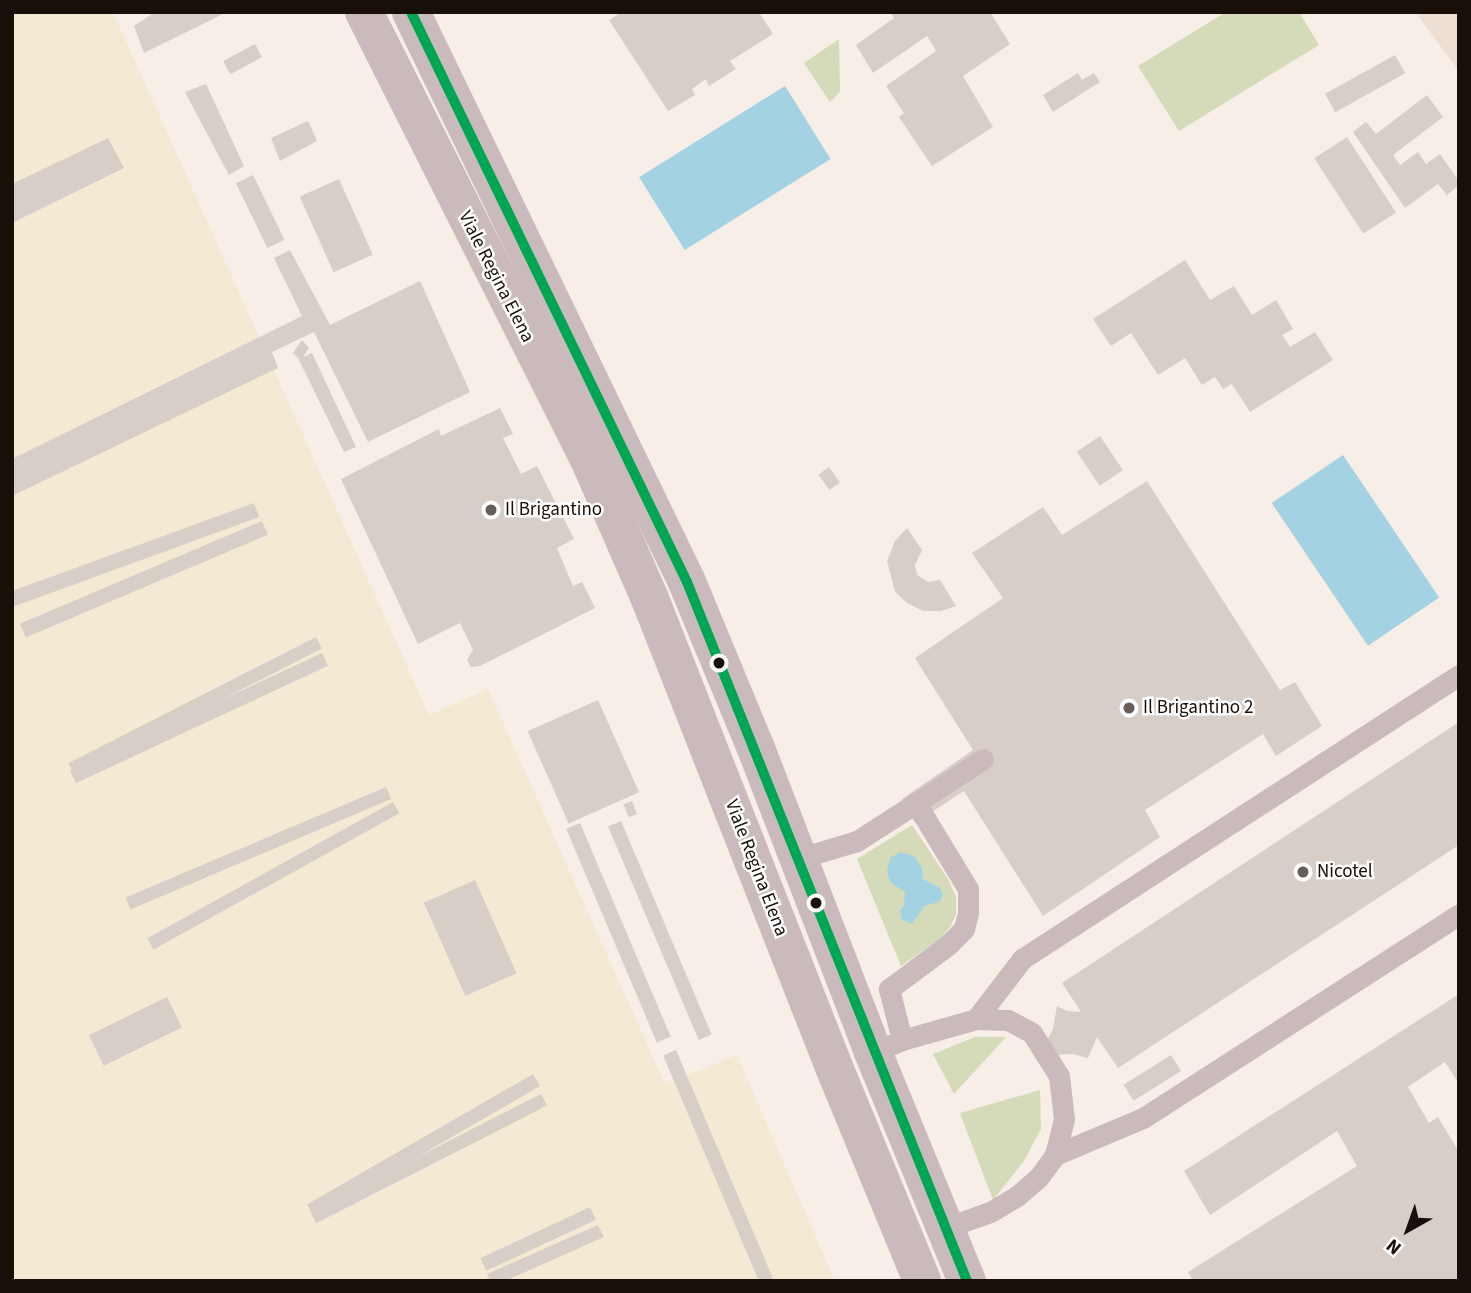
<!DOCTYPE html>
<html>
<head>
<meta charset="utf-8">
<style>
  body { margin:0 }
  #map { position:relative; width:1471px; height:1293px; overflow:hidden; background:#f7eee8; font-family:"Source Sans 3",sans-serif }
  div>[style] { position:absolute }
  [style*='--x'] { left:calc(var(--x)*1px); top:calc(var(--y)*1px); width:calc(var(--w)*1px); rotate:calc(var(--a)*1deg) }
  .industrial>* { inset:0; background:#eddfd4 }
  .green>* { inset:0; background:#d5dab8 }
  .sand>* { inset:0; background:#f4ead3 }
  .water>* { inset:0; background:#a3d3e2; transform-origin:0 0 }
  .building>* { inset:0; background:#d7cec8; transform-origin:0 0 }
  .lane>* { height:21px; margin:-10.5px; padding:0 10.5px; transform-origin:10.5px; border-radius:10.5px; background:#cbbabc }
  .street>* { height:38px; margin:-19px; padding:0 19px; transform-origin:19px; border-radius:19px; background:#cbbabc }
  .bus-1>* { height:10px; margin:-5px; padding:0 5px; transform-origin:5px; border-radius:5px; background:#00a651 }
  .dots>* { width:19px; height:19px; translate:-50% -50%; box-sizing:border-box; border:4px solid #fff; border-radius:50% }
  span { translate:-50% -50%; white-space:nowrap; text-align:center; line-height:1.15; -webkit-text-stroke:5px #fff; paint-order:stroke }
  .street-label { font-size:19px; color:#170f08 }
  .poi-label { font-size:19px; color:#170f08 }
  .left { translate:0 -50%; text-align:left }
  .frame { position:absolute; inset:0; border:14px solid #170f08; pointer-events:none }
  .north { position:absolute; left:1373px; top:1195px; width:70px; height:70px; -webkit-text-stroke:5px #fff; paint-order:stroke; rotate:220deg; font-size:19px; font-weight:700; line-height:28px; text-align:center; color:#170f08 }
  .north::after { content:''; display:block; margin:auto; width:24px; height:32px; background:#170f08; clip-path:polygon(50% 0,100% 100%,50% 72%,0 100%) }
</style>
</head>
<body>
<div id="map">
  <div class="industrial">
    <i style="clip-path:polygon(1415px 12px,1459px 12px,1459px 71px)"></i>
  </div>
  <div class="green">
    <i style="clip-path:polygon(1226px 12px,1299px 12px,1319px 45px,1179px 131px,1138px 66px)"></i>
    <i style="clip-path:polygon(839px 39px,840px 92px,830px 102px,804px 63px)"></i>
    <i style="clip-path:polygon(912px 825px,948px 879px,956px 897px,956px 914px,951px 926px,940px 939px,901px 966px,857px 859px)"></i>
    <i style="clip-path:polygon(975px 1037px,1006px 1037px,954px 1094px,933px 1054px)"></i>
    <i style="clip-path:polygon(1040px 1090px,1041px 1129px,1024px 1161px,993px 1200px,960px 1113px)"></i>
  </div>
  <div class="sand">
    <i style="clip-path:polygon(12px 12px,113px 12px,429px 715px,488px 689px,665px 1084px,737px 1055px,835px 1281px,12px 1281px)"></i>
  </div>
  <div class="water">
    <i style="left:785px;top:86px;width:86px;height:172px;rotate:58deg"></i>
    <i style="left:1343px;top:455px;width:172px;height:86px;rotate:56deg"></i>
    <i style="clip-path:polygon(900px 852px,914px 856px,922px 868px,923px 879px,940px 888px,943px 895px,939px 902px,924px 906px,912px 924px,902px 920px,900px 911px,904px 906px,905px 892px,890px 882px,887px 871px,890px 858px)"></i>
  </div>
  <div class="building">
    <i style="clip-path:polygon(155px 12px,227px 12px,144px 53px,134px 26px)"></i>
    <i style="clip-path:polygon(622px 12px,759px 12px,773px 34px,730px 61px,736px 69px,709px 86px,706px 79px,692px 89px,695px 95px,668px 111px,609px 20px)"></i>
    <i style="clip-path:polygon(890px 12px,990px 12px,1010px 44px,963px 76px,993px 127px,932px 166px,899px 117px,904px 113px,886px 86px,936px 51px,927px 36px,873px 73px,856px 45px,894px 18px)"></i>
    <i style="left:255px;top:44px;width:15px;height:36px;rotate:62deg"></i>
    <i style="left:1395px;top:55px;width:21px;height:80px;rotate:61deg"></i>
    <i style="clip-path:polygon(1078px 73px,1082px 80px,1094px 73px,1100px 82px,1053px 112px,1043px 95px)"></i>
    <i style="clip-path:polygon(206px 84px,244px 166px,229px 175px,185px 92px)"></i>
    <i style="clip-path:polygon(1427px 95px,1443px 117px,1393px 155px,1400px 165px,1418px 152px,1426px 164px,1440px 154px,1459px 181px,1459px 185px,1447px 195px,1438px 184px,1405px 208px,1353px 132px,1366px 122px,1376px 134px)"></i>
    <i style="clip-path:polygon(308px 121px,317px 141px,280px 161px,271px 138px)"></i>
    <i style="left:1347px;top:137px;width:90px;height:39px;rotate:57deg"></i>
    <i style="clip-path:polygon(108px 138px,124px 168px,12px 223px,12px 184px)"></i>
    <i style="left:253px;top:175px;width:72px;height:19px;rotate:64deg"></i>
    <i style="left:339px;top:179px;width:83px;height:43px;rotate:66deg"></i>
    <i style="clip-path:polygon(290px 250px,330px 325px,420px 281px,470px 392px,368px 442px,314px 332px,272px 352px,278px 368px,12px 496px,12px 459px,302px 316px,274px 258px)"></i>
    <i style="clip-path:polygon(1185px 260px,1210px 300px,1234px 286px,1252px 315px,1276px 300px,1293px 329px,1282px 335px,1290px 347px,1315px 332px,1333px 360px,1250px 412px,1232px 384px,1223px 389px,1215px 377px,1202px 385px,1185px 358px,1158px 375px,1131px 333px,1111px 346px,1093px 319px)"></i>
    <i style="clip-path:polygon(302px 340px,309px 348px,303px 357px,312px 353px,356px 447px,344px 452px,298px 358px,293px 353px)"></i>
    <i style="clip-path:polygon(500px 408px,513px 434px,503px 438px,521px 474px,537px 466px,574px 539px,557px 548px,573px 586px,582px 582px,595px 608px,480px 666px,471px 667px,467px 660px,473px 650px,460px 623px,418px 644px,341px 479px,439px 429px,441px 436px)"></i>
    <i style="left:1100px;top:436px;width:41px;height:28px;rotate:56deg"></i>
    <i style="left:829px;top:467px;width:19px;height:13px;rotate:55deg"></i>
    <i style="clip-path:polygon(1147px 481px,1280px 690px,1295px 682px,1322px 726px,1276px 756px,1263px 734px,1145px 810px,1160px 837px,1043px 916px,964px 791px,915px 823px,902px 799px,973px 750px,915px 658px,1003px 598px,972px 553px,1043px 507px,1062px 535px)"></i>
    <i style="left:254px;top:503px;width:15px;height:264px;rotate:70deg"></i>
    <i style="left:262px;top:521px;width:15px;height:263px;rotate:67deg"></i>
    <i style="clip-path:polygon(907px 528px,922px 550px,915px 565px,917px 575px,928px 582px,940px 580px,956px 606px,941px 611px,923px 611px,907px 603px,895px 592px,887px 561px,895px 541px)"></i>
    <i style="left:316px;top:637px;width:13px;height:278px;rotate:63deg"></i>
    <i style="left:322px;top:653px;width:14px;height:278px;rotate:65deg"></i>
    <i style="left:598px;top:700px;width:101px;height:77px;rotate:66deg"></i>
    <i style="clip-path:polygon(1459px 722px,1459px 845px,1118px 1068px,1097px 1037px,1088px 1058px,1072px 1054px,1039px 1056px,1053px 1029px,1057px 1006px,1067px 1011px,1081px 1012px,1062px 983px)"></i>
    <i style="left:386px;top:787px;width:13px;height:283px;rotate:67deg"></i>
    <i style="left:632px;top:801px;width:14px;height:9px;rotate:69deg"></i>
    <i style="left:393px;top:802px;width:13px;height:281px;rotate:61deg"></i>
    <i style="left:621px;top:821px;width:232px;height:14px;rotate:67deg"></i>
    <i style="left:580px;top:823px;width:232px;height:15px;rotate:67deg"></i>
    <i style="left:475px;top:880px;width:102px;height:56px;rotate:66deg"></i>
    <i style="clip-path:polygon(1459px 994px,1459px 1084px,1445px 1062px,1408px 1087px,1429px 1123px,1438px 1117px,1459px 1152px,1459px 1281px,1193px 1281px,1188px 1272px,1357px 1166px,1337px 1131px,1210px 1215px,1184px 1171px)"></i>
    <i style="left:167px;top:997px;width:34px;height:87px;rotate:64deg"></i>
    <i style="left:676px;top:1050px;width:251px;height:14px;rotate:67deg"></i>
    <i style="left:1171px;top:1055px;width:19px;height:56px;rotate:58deg"></i>
    <i style="left:533px;top:1074px;width:14px;height:261px;rotate:60deg"></i>
    <i style="left:541px;top:1094px;width:13px;height:259px;rotate:63deg"></i>
    <i style="left:590px;top:1207px;width:14px;height:121px;rotate:65deg"></i>
    <i style="clip-path:polygon(598px 1225px,604px 1237px,505px 1281px,490px 1281px,487px 1274px)"></i>
  </div>
  <div class="lane">
    <i style="--x:797;--y:859;--w:63;--a:-16.7"></i>
    <i style="--x:857;--y:841;--w:70;--a:-32.8"></i>
    <i style="--x:976;--y:1019;--w:76;--a:-52.5"></i>
    <i style="--x:1022;--y:959;--w:521;--a:-33.02"></i>
    <i style="--x:902;--y:1040;--w:53;--a:-104.3"></i>
    <i style="--x:889;--y:989;--w:74;--a:-36.7"></i>
    <i style="--x:948;--y:945;--w:23;--a:-45"></i>
    <i style="--x:964;--y:929;--w:16;--a:-76"></i>
    <i style="--x:968;--y:913;--w:24;--a:-90"></i>
    <i style="--x:968;--y:889;--w:100;--a:-121.2"></i>
    <i style="--x:916;--y:803;--w:80;--a:-33.3"></i>
    <i style="--x:873;--y:1052;--w:31;--a:-22"></i>
    <i style="--x:902;--y:1040;--w:77;--a:-15.8"></i>
    <i style="--x:976;--y:1019;--w:32;--a:2"></i>
    <i style="--x:1008;--y:1020;--w:27;--a:28"></i>
    <i style="--x:1032;--y:1033;--w:51;--a:57.9"></i>
    <i style="--x:1059;--y:1076;--w:43;--a:83.4"></i>
    <i style="--x:1064;--y:1119;--w:37;--a:104"></i>
    <i style="--x:1055;--y:1155;--w:27;--a:126"></i>
    <i style="--x:1039;--y:1177;--w:29;--a:139"></i>
    <i style="--x:1017;--y:1196;--w:31;--a:149"></i>
    <i style="--x:990;--y:1212;--w:48;--a:160.4"></i>
    <i style="--x:1055;--y:1155;--w:95;--a:-22.8"></i>
    <i style="--x:1143;--y:1118;--w:376;--a:-32.8"></i>
  </div>
  <div class="street">
    <i style="--x:364;--y:12;--w:498;--a:63.3"></i>
    <i style="--x:588;--y:457;--w:155;--a:66.4"></i>
    <i style="--x:650;--y:599;--w:503;--a:68.54"></i>
    <i style="--x:834;--y:1067;--w:231;--a:67.6"></i>
    <i style="--x:411;--y:12;--w:633;--a:64.16"></i>
    <i style="--x:687;--y:582;--w:183;--a:67.5"></i>
    <i style="--x:757;--y:751;--w:323;--a:68.9"></i>
    <i style="--x:873;--y:1052;--w:248;--a:67.7"></i>
  </div>
  <div class="bus-1">
    <i style="--x:411;--y:12;--w:633;--a:64.16"></i>
    <i style="--x:687;--y:582;--w:753;--a:68.17"></i>
  </div>
  <div class="dots">
    <i style="left:491px;top:510px;background:#655d56"></i>
    <i style="left:719px;top:663px;background:#170f08"></i>
    <i style="left:1129px;top:708px;background:#655d56"></i>
    <i style="left:1303px;top:872px;background:#655d56"></i>
    <i style="left:816px;top:903px;background:#170f08"></i>
  </div>
  <div class="street-label">
    <span style="left:496px;top:277px;rotate:63deg">Viale Regina Elena</span>
    <span style="left:756px;top:868px;rotate:69deg">Viale Regina Elena</span>
  </div>
  <div class="poi-label">
    <span class="left" style="left:505px;top:510px">Il Brigantino</span>
    <span class="left" style="left:1143px;top:708px">Il Brigantino 2</span>
    <span class="left" style="left:1317px;top:872px">Nicotel</span>
  </div>
  <div class="frame"></div>
  <div class="north">N</div>
</div>
</body>
</html>
